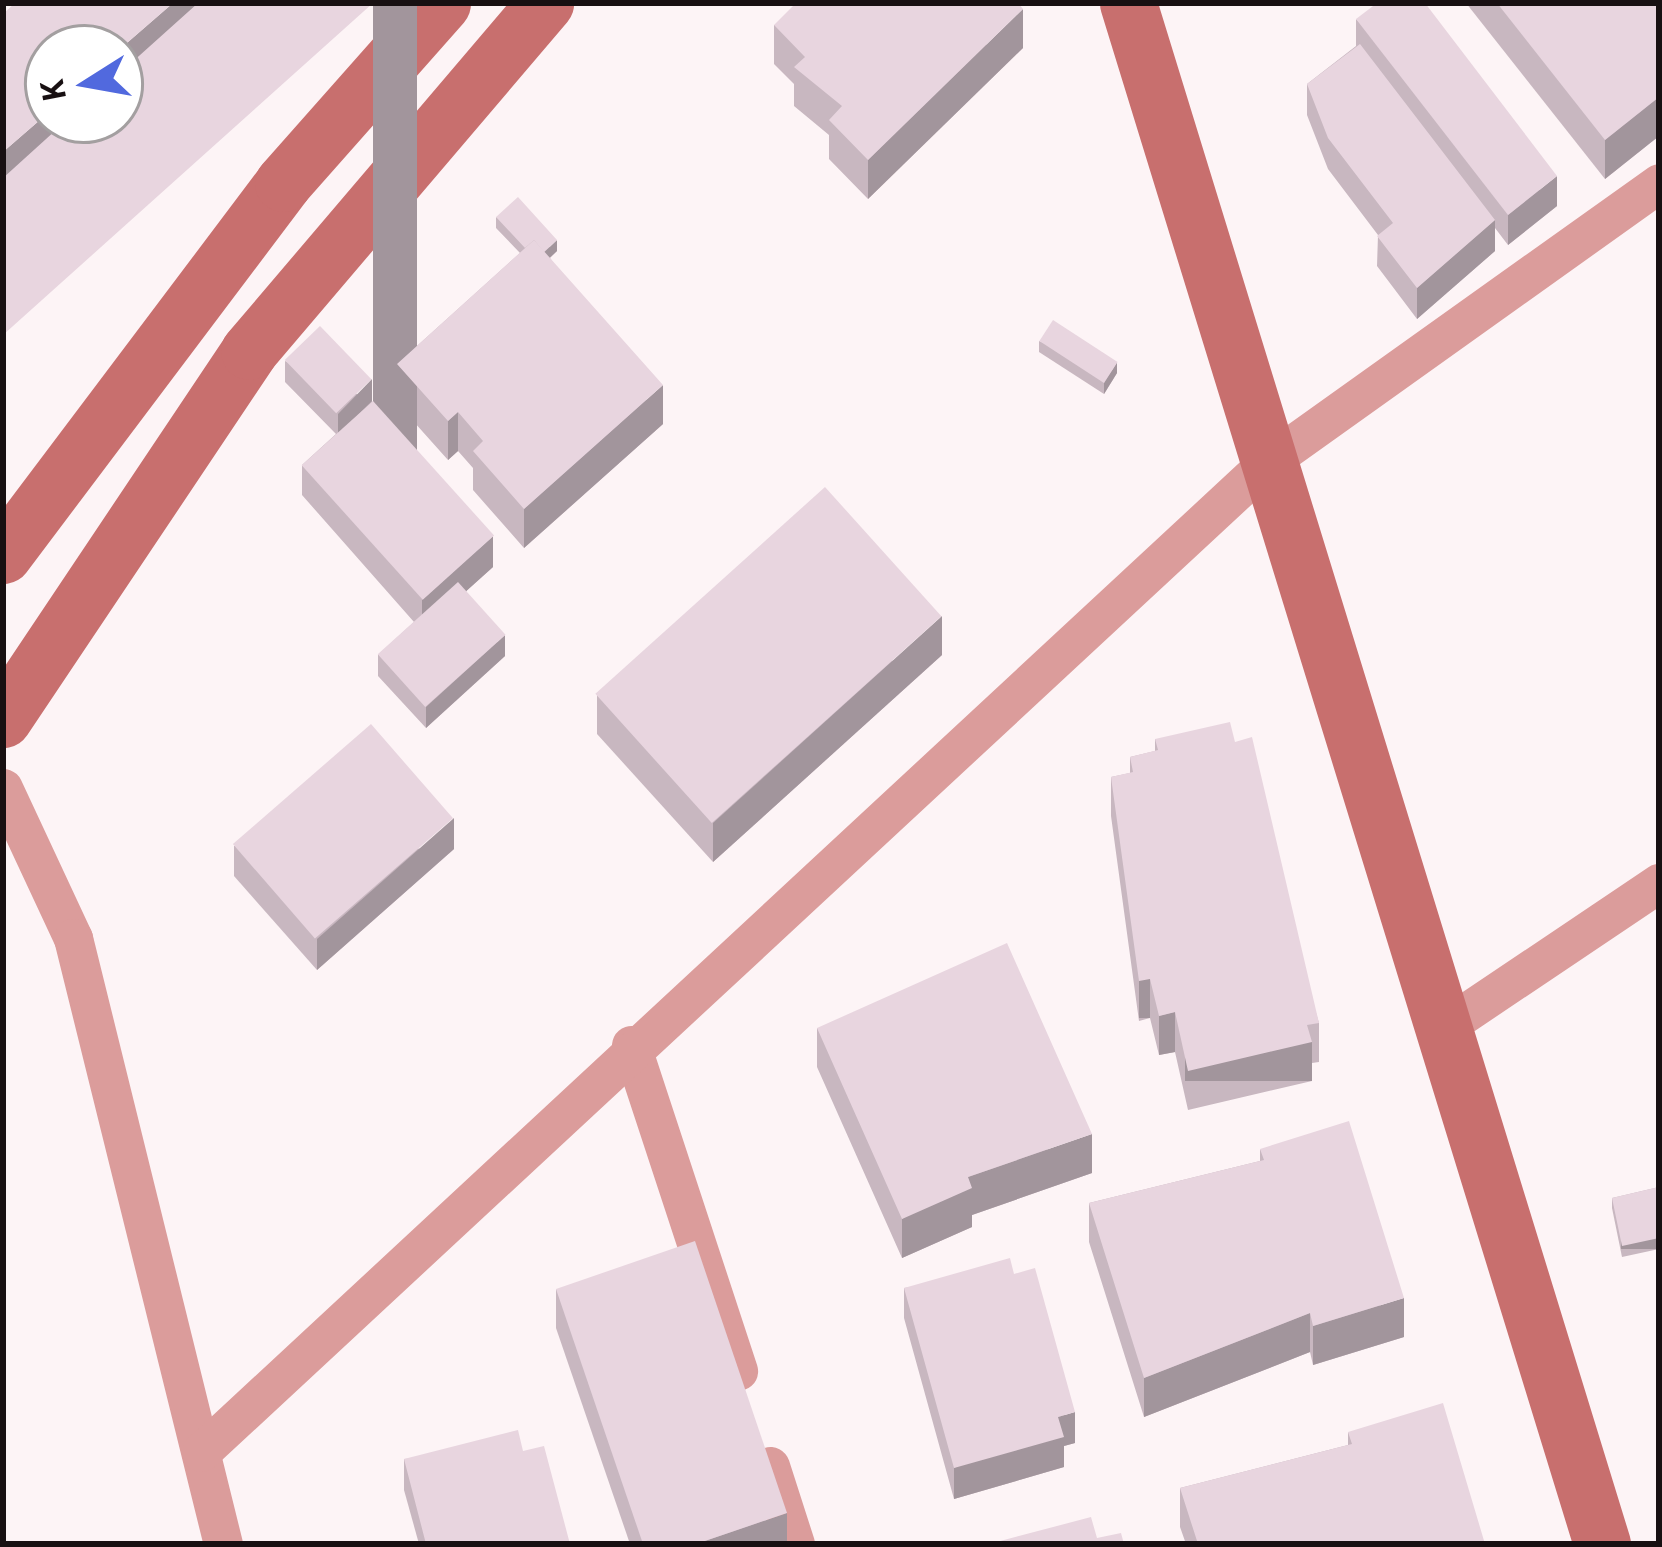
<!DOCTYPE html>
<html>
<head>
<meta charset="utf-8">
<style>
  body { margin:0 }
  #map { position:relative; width:1662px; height:1547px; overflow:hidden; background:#fdf4f6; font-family:Barlow,sans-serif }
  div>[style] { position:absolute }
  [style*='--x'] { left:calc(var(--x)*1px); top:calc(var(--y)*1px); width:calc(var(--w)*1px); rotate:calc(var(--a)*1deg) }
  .minor>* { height:39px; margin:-19.5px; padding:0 19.5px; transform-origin:19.5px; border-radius:19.5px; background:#db9c9b }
  .secondary>* { height:57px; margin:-28.5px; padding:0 28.5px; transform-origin:28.5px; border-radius:28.5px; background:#c86f6e }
  .wall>* { inset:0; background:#c8b7c0 }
  .shaded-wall>* { inset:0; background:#a2959c; transform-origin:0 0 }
  .building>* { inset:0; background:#e8d5df; transform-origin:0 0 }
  span { translate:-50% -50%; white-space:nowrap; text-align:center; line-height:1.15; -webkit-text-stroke:9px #fff; paint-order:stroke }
  .frame { position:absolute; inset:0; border:6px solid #181012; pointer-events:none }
  .north { position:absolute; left:24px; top:24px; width:120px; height:120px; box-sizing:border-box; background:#fff; border:3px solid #a39fa0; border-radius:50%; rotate:259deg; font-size:33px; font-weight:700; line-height:48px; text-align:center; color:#181012 }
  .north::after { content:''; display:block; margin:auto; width:42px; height:54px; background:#5169de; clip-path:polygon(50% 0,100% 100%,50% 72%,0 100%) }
</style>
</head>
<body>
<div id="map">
  <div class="minor">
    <i style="--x:3;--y:788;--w:166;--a:65"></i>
    <i style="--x:73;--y:938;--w:624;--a:76.1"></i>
    <i style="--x:1443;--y:1028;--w:260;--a:-33.9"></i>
    <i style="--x:631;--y:1045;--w:343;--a:71.8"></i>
    <i style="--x:201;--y:1452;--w:1456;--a:-42.86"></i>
    <i style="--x:1268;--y:462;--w:480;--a:-35.5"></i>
    <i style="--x:770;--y:1466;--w:82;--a:72.2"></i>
  </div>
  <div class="secondary">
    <i style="--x:1128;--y:3;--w:1612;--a:72.9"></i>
    <i style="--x:3;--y:555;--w:466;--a:-53"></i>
    <i style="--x:283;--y:183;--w:240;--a:-48.5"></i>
    <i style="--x:3;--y:719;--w:443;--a:-56.2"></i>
    <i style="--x:249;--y:351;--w:457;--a:-49.6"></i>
  </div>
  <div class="wall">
    <i style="clip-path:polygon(1466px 3px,1659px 3px,1659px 136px,1605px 179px)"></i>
    <i style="clip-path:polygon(1356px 19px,1557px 206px,1508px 245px,1495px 228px,1495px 251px,1417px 319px,1377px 266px,1378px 235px,1328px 169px,1307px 115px,1307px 84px,1356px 46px)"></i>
    <i style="clip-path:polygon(774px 25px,1023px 48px,868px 199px,829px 159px,829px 135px,794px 106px,794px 84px,774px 64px)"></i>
    <i style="clip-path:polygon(496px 217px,557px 251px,550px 258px,663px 424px,524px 548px,473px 490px,473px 468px,458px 451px,448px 460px,397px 403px,397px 364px,520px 253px,496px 228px)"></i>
    <i style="clip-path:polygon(1039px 341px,1117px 373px,1104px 394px,1039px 352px)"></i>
    <i style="clip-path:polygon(285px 361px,372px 401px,493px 567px,466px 591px,505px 656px,426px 728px,378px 676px,378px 655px,414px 622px,302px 495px,302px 465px,336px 434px,285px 382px)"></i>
    <i style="clip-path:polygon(942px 655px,713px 862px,597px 734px,597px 695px)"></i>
    <i style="clip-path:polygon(1155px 739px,1235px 742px,1319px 1023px,1319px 1062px,1312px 1063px,1312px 1081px,1188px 1110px,1175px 1052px,1159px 1055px,1150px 1018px,1139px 1021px,1111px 816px,1111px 777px,1130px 773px,1130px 757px,1155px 751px)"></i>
    <i style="clip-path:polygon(234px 846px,454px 849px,317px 970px,234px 876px)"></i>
    <i style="clip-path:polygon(817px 1028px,1092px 1173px,972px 1215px,972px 1227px,902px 1258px,817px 1067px)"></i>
    <i style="clip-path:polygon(1260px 1149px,1404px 1337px,1313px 1365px,1310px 1352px,1144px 1417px,1089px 1242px,1089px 1203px,1260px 1161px)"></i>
    <i style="clip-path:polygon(1659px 1187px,1659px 1249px,1622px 1257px,1612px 1208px,1612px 1198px)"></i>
    <i style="clip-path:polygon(1014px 1274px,1075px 1443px,1064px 1446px,1064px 1467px,954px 1499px,904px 1318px,904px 1288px)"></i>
    <i style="clip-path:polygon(556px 1289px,787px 1544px,630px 1544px,556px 1328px)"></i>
    <i style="clip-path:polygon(1348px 1432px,1485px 1544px,1186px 1544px,1180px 1527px,1180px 1488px,1348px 1445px)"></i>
    <i style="clip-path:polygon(523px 1451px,570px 1544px,419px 1544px,404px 1490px,404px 1459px)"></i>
  </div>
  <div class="shaded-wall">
    <i style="clip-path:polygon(173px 3px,217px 3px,120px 88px,120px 49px)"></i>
    <i style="left:373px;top:3px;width:44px;height:497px"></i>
    <i style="clip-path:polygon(1023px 9px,1023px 48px,868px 199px,868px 160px)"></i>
    <i style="clip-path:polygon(1659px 97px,1659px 136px,1605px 179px,1605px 140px)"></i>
    <i style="clip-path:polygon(48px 113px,48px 120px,84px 120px,3px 191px,3px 152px)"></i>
    <i style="clip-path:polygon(1557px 176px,1557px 206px,1508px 245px,1508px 215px)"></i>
    <i style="clip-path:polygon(1495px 220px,1495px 251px,1417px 319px,1417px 288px)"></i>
    <i style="clip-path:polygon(557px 240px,557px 251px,536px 270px,536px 260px)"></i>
    <i style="clip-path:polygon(1117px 362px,1117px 373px,1104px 394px,1104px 383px)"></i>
    <i style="clip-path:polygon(372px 379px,372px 401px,338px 435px,338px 414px)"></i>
    <i style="clip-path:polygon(663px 385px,663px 424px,524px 548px,524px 509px)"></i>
    <i style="clip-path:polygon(458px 412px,458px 451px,448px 460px,448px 421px)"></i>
    <i style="clip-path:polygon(493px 536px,493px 567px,422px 631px,422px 600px)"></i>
    <i style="clip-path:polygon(942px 616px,942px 655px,713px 862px,713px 823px)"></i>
    <i style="clip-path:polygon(505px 635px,505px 656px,426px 728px,426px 707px)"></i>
    <i style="clip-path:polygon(454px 818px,454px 849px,317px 970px,317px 939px)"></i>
    <i style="left:1150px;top:979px;width:39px;height:11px;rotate:90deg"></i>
    <i style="clip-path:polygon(1175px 1012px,1175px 1052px,1159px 1055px,1159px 1016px)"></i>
    <i style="left:1312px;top:1042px;width:39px;height:127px;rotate:90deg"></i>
    <i style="clip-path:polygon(1092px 1134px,1092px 1173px,972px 1215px,972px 1227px,902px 1258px,902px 1219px,968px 1177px)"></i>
    <i style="left:1659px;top:1238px;width:11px;height:38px;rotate:90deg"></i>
    <i style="clip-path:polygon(1404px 1298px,1404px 1337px,1313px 1365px,1313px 1326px)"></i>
    <i style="clip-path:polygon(1310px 1313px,1310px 1352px,1144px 1417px,1144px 1378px)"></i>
    <i style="clip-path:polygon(1075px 1412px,1075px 1443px,1064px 1446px,1064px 1467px,954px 1499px,954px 1468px,1058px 1417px)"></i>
    <i style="clip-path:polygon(787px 1513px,787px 1544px,696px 1544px)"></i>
  </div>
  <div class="building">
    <i style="clip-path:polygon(15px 3px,173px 3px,120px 49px,48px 48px,48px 113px,3px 152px,3px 14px)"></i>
    <i style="clip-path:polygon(198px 3px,373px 3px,3px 335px,3px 178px,67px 120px,120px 120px,120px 73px)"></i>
    <i style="clip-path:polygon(796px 3px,1018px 3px,1023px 9px,868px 160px,829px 120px,842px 106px,794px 67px,805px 57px,774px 25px)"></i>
    <i style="clip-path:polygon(1377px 3px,1425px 3px,1557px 176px,1508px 215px,1356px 19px)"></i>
    <i style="clip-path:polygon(1497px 3px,1659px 3px,1659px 97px,1605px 140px)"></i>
    <i style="clip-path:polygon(1360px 44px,1495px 220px,1417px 288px,1377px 236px,1393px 223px,1328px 138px,1307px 84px)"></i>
    <i style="clip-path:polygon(518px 197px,557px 240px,544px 252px,534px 240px,525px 248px,496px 217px)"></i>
    <i style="clip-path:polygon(534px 240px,663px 385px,524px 509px,473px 451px,483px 441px,458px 412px,448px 421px,397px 364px)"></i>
    <i style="left:1053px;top:320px;width:77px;height:25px;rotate:33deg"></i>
    <i style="left:320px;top:326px;width:74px;height:49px;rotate:46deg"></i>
    <i style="left:373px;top:401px;width:181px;height:96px;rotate:48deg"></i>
    <i style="left:825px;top:487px;width:174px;height:309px;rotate:48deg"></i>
    <i style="left:458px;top:582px;width:71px;height:108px;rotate:48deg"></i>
    <i style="clip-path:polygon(1230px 722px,1235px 742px,1252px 737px,1319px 1023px,1307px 1025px,1312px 1042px,1188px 1071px,1175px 1012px,1159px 1016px,1150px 979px,1139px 981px,1111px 777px,1133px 772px,1130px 757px,1158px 750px,1155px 739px)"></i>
    <i style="left:371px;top:724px;width:125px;height:183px;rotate:49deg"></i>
    <i style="clip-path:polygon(1007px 943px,1092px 1134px,968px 1177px,972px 1188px,902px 1219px,817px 1028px)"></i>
    <i style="clip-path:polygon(1349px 1121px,1404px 1298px,1313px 1326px,1310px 1313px,1144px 1378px,1089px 1203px,1264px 1160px,1260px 1149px)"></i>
    <i style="clip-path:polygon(1659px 1187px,1659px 1238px,1622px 1246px,1612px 1198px)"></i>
    <i style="clip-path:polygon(695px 1241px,787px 1513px,696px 1544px,643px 1544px,556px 1289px)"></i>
    <i style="clip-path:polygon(1010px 1258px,1014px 1274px,1035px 1268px,1075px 1412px,1058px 1417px,1064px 1437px,954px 1468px,904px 1288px)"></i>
    <i style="clip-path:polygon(1443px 1403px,1485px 1544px,1198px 1544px,1180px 1488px,1352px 1444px,1348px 1432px)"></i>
    <i style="clip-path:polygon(518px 1430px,523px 1451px,544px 1446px,570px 1544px,426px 1544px,404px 1459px)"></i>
    <i style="clip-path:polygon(1091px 1517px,1097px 1538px,1121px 1533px,1124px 1544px,989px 1544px)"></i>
  </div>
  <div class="frame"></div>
  <div class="north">K</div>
</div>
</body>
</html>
